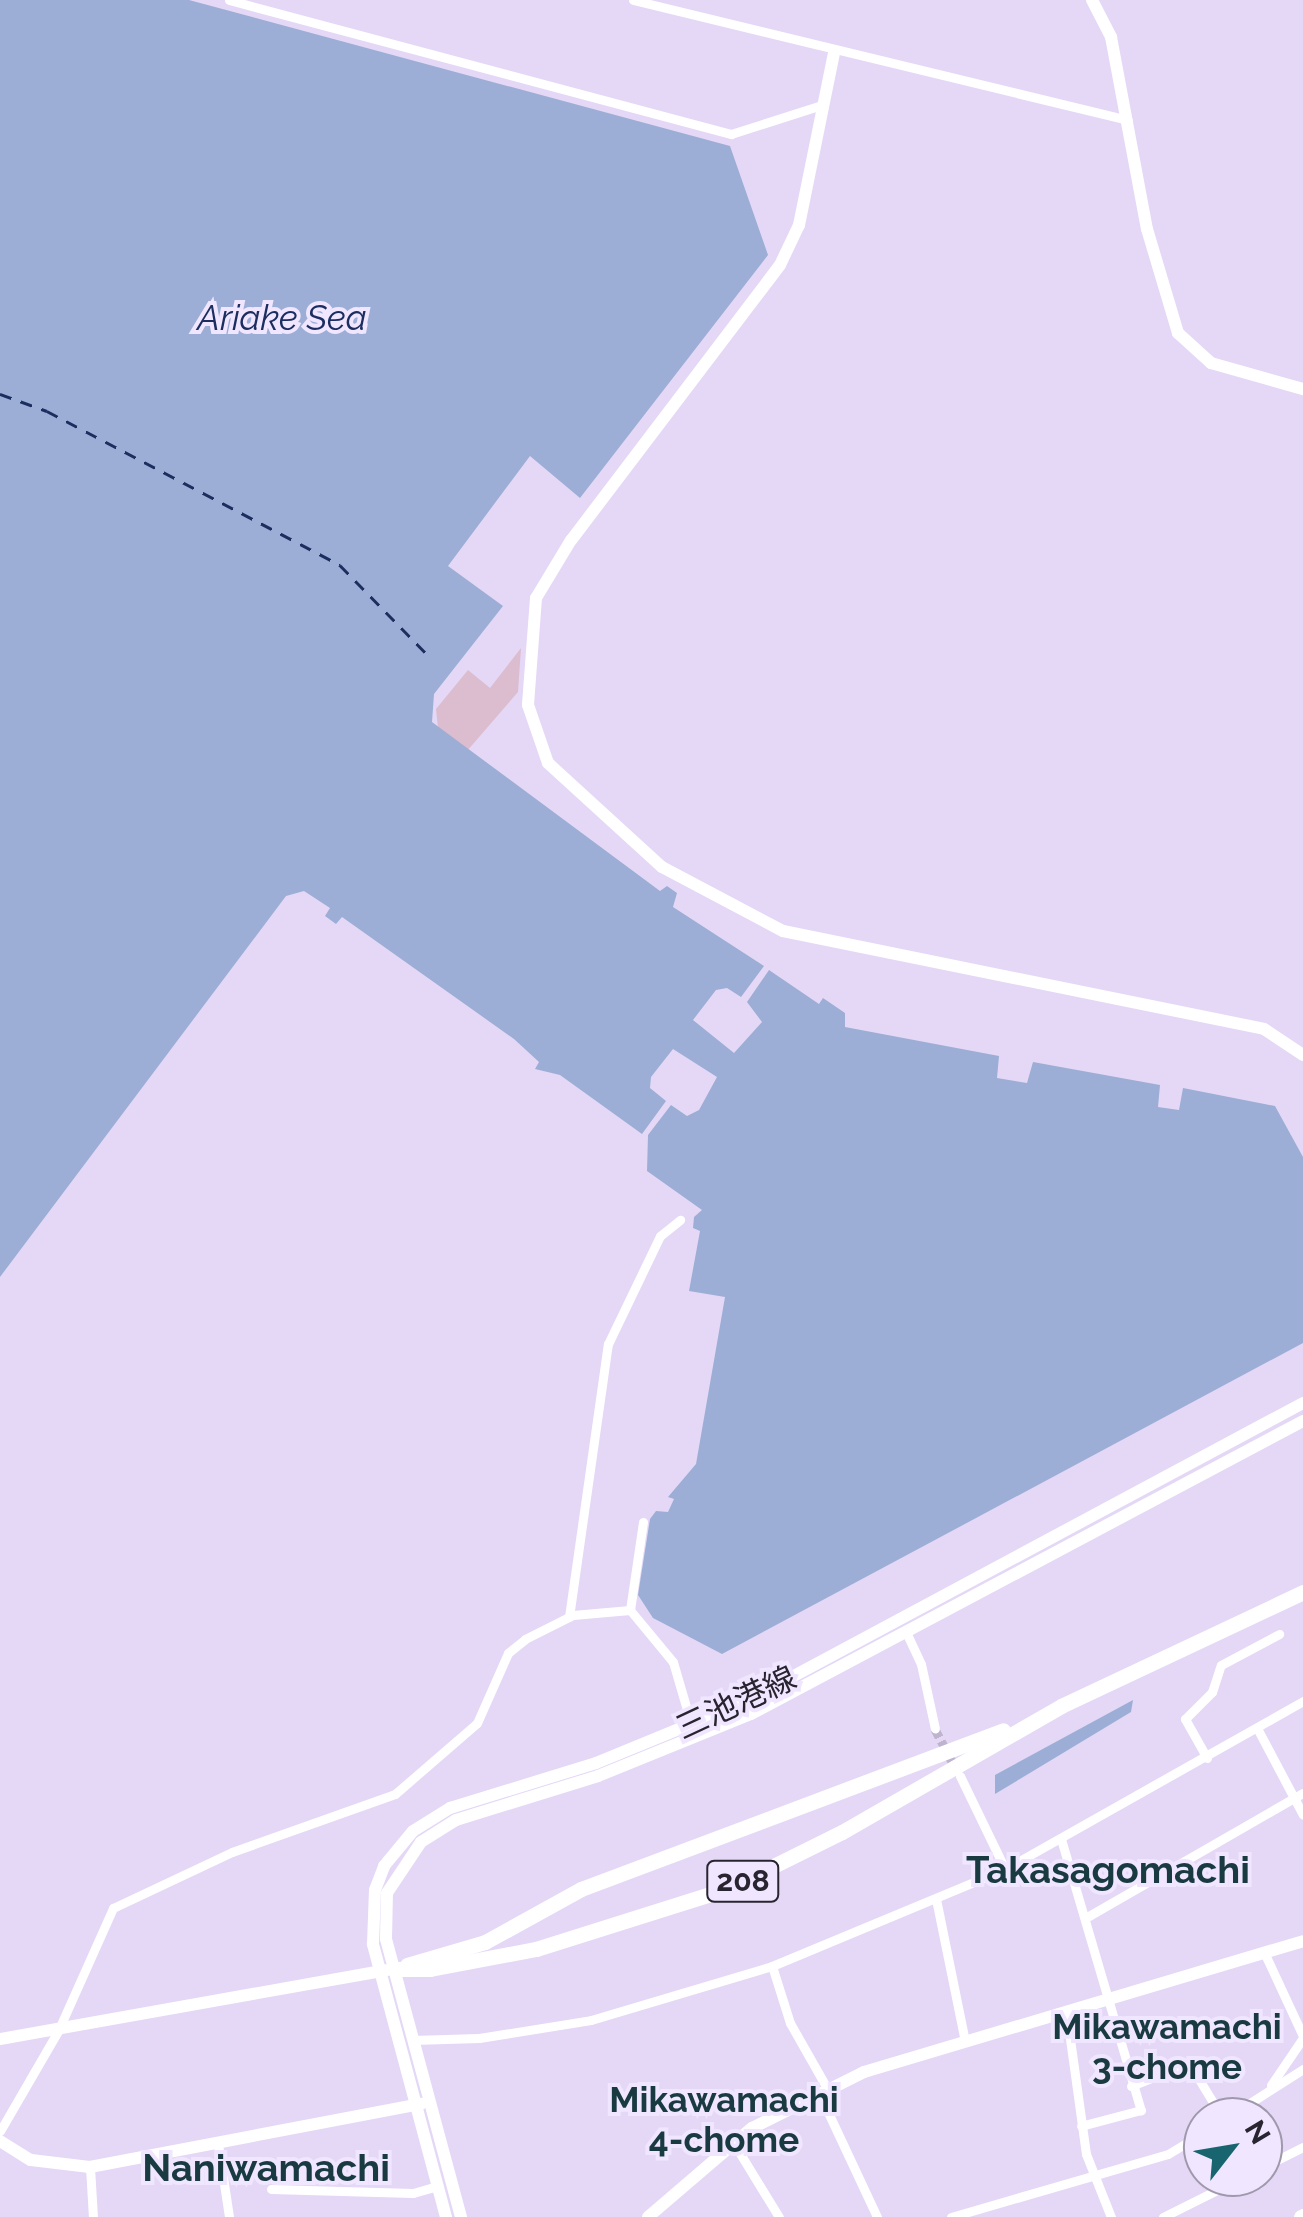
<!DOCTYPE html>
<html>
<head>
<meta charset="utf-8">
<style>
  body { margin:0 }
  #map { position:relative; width:1303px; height:2217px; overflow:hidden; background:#e4d8f6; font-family:Raleway,"Noto Sans JP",sans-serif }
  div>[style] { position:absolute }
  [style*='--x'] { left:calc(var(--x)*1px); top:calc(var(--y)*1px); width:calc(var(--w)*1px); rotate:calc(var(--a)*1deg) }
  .green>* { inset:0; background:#dcbccf }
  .water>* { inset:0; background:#9caed5 }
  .ferry>* { height:2.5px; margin-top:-1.25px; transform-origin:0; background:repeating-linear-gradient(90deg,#1c2e60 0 12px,transparent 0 22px) }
  .street-tunnel>* { height:9px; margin-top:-4.5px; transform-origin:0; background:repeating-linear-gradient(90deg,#bfb4ce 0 9px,transparent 0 13.5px) }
  .street>* { height:9px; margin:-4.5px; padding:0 4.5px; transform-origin:4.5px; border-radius:4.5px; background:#fff }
  .secondary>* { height:12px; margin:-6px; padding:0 6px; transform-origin:6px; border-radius:6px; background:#fff }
  .highway>* { height:15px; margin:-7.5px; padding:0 7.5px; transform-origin:7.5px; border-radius:7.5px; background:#fff }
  span { translate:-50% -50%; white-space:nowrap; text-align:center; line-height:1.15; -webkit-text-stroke:8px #f0e6ff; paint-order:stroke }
  .shield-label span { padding:2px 8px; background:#f0e6ff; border:2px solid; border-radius:8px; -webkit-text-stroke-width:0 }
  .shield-label { font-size:30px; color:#292530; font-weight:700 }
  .street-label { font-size:32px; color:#292530 }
  .water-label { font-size:35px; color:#1c2e60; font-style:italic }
  .neighbourhood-label { font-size:35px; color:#193a40; font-weight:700 }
  .quarter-label { font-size:38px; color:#193a40; font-weight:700 }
  .north { position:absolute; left:1183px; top:2097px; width:100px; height:100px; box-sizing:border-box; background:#f0e6ff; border:2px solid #a099ac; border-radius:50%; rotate:59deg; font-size:28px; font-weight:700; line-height:40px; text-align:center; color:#292530 }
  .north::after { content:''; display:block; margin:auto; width:35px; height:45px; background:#19656f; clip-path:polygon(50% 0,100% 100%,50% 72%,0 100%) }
</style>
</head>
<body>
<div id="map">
  <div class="green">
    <i style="clip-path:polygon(521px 648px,518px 692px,467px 751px,438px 728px,436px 709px,468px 670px,490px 688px)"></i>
  </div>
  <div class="water">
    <i style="clip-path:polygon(0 0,189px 0,730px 146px,768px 255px,580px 498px,530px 456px,448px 566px,503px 606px,434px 694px,432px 722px,660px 891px,667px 886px,677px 893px,673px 907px,764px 966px,741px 997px,727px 988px,716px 990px,693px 1020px,734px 1053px,762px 1022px,747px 1002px,769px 970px,819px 1004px,823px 998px,845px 1013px,845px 1027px,999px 1056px,997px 1078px,1027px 1083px,1033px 1062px,1160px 1085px,1158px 1107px,1179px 1110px,1183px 1088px,1275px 1106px,1303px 1157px,1303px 1343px,722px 1654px,653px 1618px,638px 1595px,650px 1519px,656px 1511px,668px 1512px,674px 1499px,668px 1497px,696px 1464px,725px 1297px,689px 1291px,700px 1231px,693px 1228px,694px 1217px,702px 1210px,647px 1171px,648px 1135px,671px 1105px,687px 1116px,699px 1110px,717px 1077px,673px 1049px,651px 1077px,650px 1088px,666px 1101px,642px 1134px,560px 1075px,535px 1069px,539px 1062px,514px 1039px,342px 917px,336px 924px,325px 916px,330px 908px,304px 891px,286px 896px,0 1277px)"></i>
    <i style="clip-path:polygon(1133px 1700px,1131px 1712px,995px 1794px,995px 1775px)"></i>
  </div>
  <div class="ferry">
    <i style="--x:0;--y:394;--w:50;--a:19.9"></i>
    <i style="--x:47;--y:411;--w:331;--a:27.7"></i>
    <i style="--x:340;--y:565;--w:122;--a:45.7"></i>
  </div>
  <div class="street-tunnel">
    <i style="--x:935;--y:1729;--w:45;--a:62.3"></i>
  </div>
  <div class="street">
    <i style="--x:229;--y:0;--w:520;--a:14.95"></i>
    <i style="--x:731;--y:134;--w:96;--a:-17.7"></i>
    <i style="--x:633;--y:0;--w:509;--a:13.63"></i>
    <i style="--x:630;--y:1610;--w:67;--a:50.4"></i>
    <i style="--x:673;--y:1662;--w:68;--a:73.7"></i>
    <i style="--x:630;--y:1610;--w:89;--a:-81.6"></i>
    <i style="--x:569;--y:1617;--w:276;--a:-81.9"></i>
    <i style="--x:608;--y:1344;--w:120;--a:-64.3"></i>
    <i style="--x:660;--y:1236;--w:26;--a:-39"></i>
    <i style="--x:906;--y:1632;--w:35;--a:65"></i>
    <i style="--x:921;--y:1664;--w:66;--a:77.8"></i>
    <i style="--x:1257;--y:1728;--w:98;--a:62.1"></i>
    <i style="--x:1207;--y:1758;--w:45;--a:-119.4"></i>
    <i style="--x:1185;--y:1719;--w:38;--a:-45"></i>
    <i style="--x:1212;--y:1692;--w:28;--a:-72"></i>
    <i style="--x:1221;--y:1665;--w:66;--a:-28.1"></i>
    <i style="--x:960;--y:1776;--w:103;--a:64.2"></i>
    <i style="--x:1061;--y:1839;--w:283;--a:73.6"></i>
    <i style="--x:1141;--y:2110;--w:62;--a:165.1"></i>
    <i style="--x:936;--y:1899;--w:145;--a:78.5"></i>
    <i style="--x:1087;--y:1917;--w:249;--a:-29.9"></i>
    <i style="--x:1264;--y:1952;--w:93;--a:65.1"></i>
    <i style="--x:772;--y:1966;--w:60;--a:72.5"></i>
    <i style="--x:790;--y:2023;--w:75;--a:60.4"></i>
    <i style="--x:1066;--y:2010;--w:145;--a:82.1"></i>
    <i style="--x:1086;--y:2154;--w:68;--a:68.4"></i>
    <i style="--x:412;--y:2040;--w:67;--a:-1.7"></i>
    <i style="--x:479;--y:2038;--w:113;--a:-9.1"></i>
    <i style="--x:591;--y:2020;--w:189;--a:-16.6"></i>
    <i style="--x:772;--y:1966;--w:252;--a:-22.6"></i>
    <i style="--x:1005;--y:1869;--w:342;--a:-29.4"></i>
    <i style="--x:1271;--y:2085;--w:57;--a:-55.8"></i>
    <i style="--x:1131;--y:2086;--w:62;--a:-21.6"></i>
    <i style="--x:1189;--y:2063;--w:63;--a:58.6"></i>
    <i style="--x:819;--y:2093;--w:137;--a:64.9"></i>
    <i style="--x:1228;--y:2117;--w:89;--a:-32.6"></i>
    <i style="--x:0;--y:2131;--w:116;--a:-59.9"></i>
    <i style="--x:58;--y:2031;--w:135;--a:-65.9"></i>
    <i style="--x:113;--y:1908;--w:132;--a:-25.2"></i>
    <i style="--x:232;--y:1852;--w:173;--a:-19.6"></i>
    <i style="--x:395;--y:1794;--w:108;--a:-40.9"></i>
    <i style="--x:477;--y:1723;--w:77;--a:-66.1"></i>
    <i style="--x:508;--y:1653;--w:22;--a:-39"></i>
    <i style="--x:525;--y:1639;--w:54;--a:-26.6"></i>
    <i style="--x:573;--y:1615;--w:57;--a:-5"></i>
    <i style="--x:1191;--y:2141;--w:25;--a:61"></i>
    <i style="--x:733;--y:2142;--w:88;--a:58.5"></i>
    <i style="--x:218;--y:2144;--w:74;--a:81.4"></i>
    <i style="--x:90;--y:2167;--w:50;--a:86.6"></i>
    <i style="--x:1263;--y:2167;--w:45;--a:-26.6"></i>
    <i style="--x:1209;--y:2177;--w:15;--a:67"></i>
    <i style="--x:271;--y:2189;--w:142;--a:1.6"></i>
    <i style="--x:413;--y:2193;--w:25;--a:-16"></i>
    <i style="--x:951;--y:2217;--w:226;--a:-16.2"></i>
    <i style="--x:1168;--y:2154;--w:41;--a:-31"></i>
    <i style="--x:1163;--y:2217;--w:89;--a:-26.6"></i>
  </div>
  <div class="secondary">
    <i style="--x:1092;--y:0;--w:42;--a:62.8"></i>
    <i style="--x:1111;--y:37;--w:195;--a:79.4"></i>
    <i style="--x:1147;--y:229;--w:109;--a:73.4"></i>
    <i style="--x:1178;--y:333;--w:45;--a:42.3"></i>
    <i style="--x:1211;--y:363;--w:96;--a:15.8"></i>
    <i style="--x:834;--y:53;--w:176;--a:101.5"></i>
    <i style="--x:799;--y:225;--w:44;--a:115.4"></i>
    <i style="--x:780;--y:265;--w:345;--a:127.2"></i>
    <i style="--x:571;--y:540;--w:68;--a:121.1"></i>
    <i style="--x:536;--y:598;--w:107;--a:94.3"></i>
    <i style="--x:528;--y:705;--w:61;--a:71"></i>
    <i style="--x:548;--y:763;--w:154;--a:42.4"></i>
    <i style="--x:662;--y:867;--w:137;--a:27.9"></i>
    <i style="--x:783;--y:931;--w:491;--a:11.5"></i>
    <i style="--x:1264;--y:1029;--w:47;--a:33.7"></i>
    <i style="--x:0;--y:2039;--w:392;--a:-10.1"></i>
    <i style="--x:0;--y:2141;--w:36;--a:32"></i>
    <i style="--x:31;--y:2160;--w:59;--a:6.8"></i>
    <i style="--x:90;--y:2167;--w:337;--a:-10.8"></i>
    <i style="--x:446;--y:2217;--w:283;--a:-105"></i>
    <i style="--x:373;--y:1944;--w:54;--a:-87.9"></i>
    <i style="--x:375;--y:1890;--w:26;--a:-69"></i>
    <i style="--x:384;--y:1866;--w:45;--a:-50.4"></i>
    <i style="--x:413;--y:1831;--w:44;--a:-31.9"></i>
    <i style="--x:450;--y:1808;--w:153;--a:-17.1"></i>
    <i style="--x:596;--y:1763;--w:163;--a:-22.3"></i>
    <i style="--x:747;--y:1701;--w:631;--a:-28.19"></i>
    <i style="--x:461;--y:2217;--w:288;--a:-105.1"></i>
    <i style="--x:386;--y:1939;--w:46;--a:-88.8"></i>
    <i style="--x:387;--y:1893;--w:61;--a:-56.3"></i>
    <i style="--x:421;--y:1842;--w:41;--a:-32.2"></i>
    <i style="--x:456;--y:1820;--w:149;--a:-17.2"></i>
    <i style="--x:598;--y:1776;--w:165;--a:-22.1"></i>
    <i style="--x:751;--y:1714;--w:625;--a:-27.96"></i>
    <i style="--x:648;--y:2217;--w:137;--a:-40.6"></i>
    <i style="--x:752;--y:2128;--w:125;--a:-26.6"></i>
    <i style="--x:864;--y:2072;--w:458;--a:-16.6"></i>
  </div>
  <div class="highway">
    <i style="--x:407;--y:1965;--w:81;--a:-16.4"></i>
    <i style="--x:485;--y:1942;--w:110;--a:-28.9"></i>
    <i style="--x:581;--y:1889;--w:451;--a:-20.6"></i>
    <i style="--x:393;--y:1969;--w:37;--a:0"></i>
    <i style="--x:430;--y:1969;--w:108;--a:-10.7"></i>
    <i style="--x:536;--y:1949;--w:202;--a:-17.5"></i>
    <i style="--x:729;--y:1888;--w:126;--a:-26.4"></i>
    <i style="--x:842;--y:1832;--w:253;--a:-29.9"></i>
    <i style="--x:1061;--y:1706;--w:268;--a:-25.2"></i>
    <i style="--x:1301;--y:2217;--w:2;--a:-27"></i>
  </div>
  <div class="shield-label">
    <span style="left:743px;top:1881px">208</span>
  </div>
  <div class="street-label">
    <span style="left:736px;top:1703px;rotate:-25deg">三池港線</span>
  </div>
  <div class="water-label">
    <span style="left:282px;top:318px">Ariake Sea</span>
  </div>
  <div class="neighbourhood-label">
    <span style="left:1167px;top:2047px">Mikawamachi<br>3-chome</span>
    <span style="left:724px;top:2120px">Mikawamachi<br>4-chome</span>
  </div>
  <div class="quarter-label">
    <span style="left:1108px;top:1870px">Takasagomachi</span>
    <span style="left:266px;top:2168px">Naniwamachi</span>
  </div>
  <div class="north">N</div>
</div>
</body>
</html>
